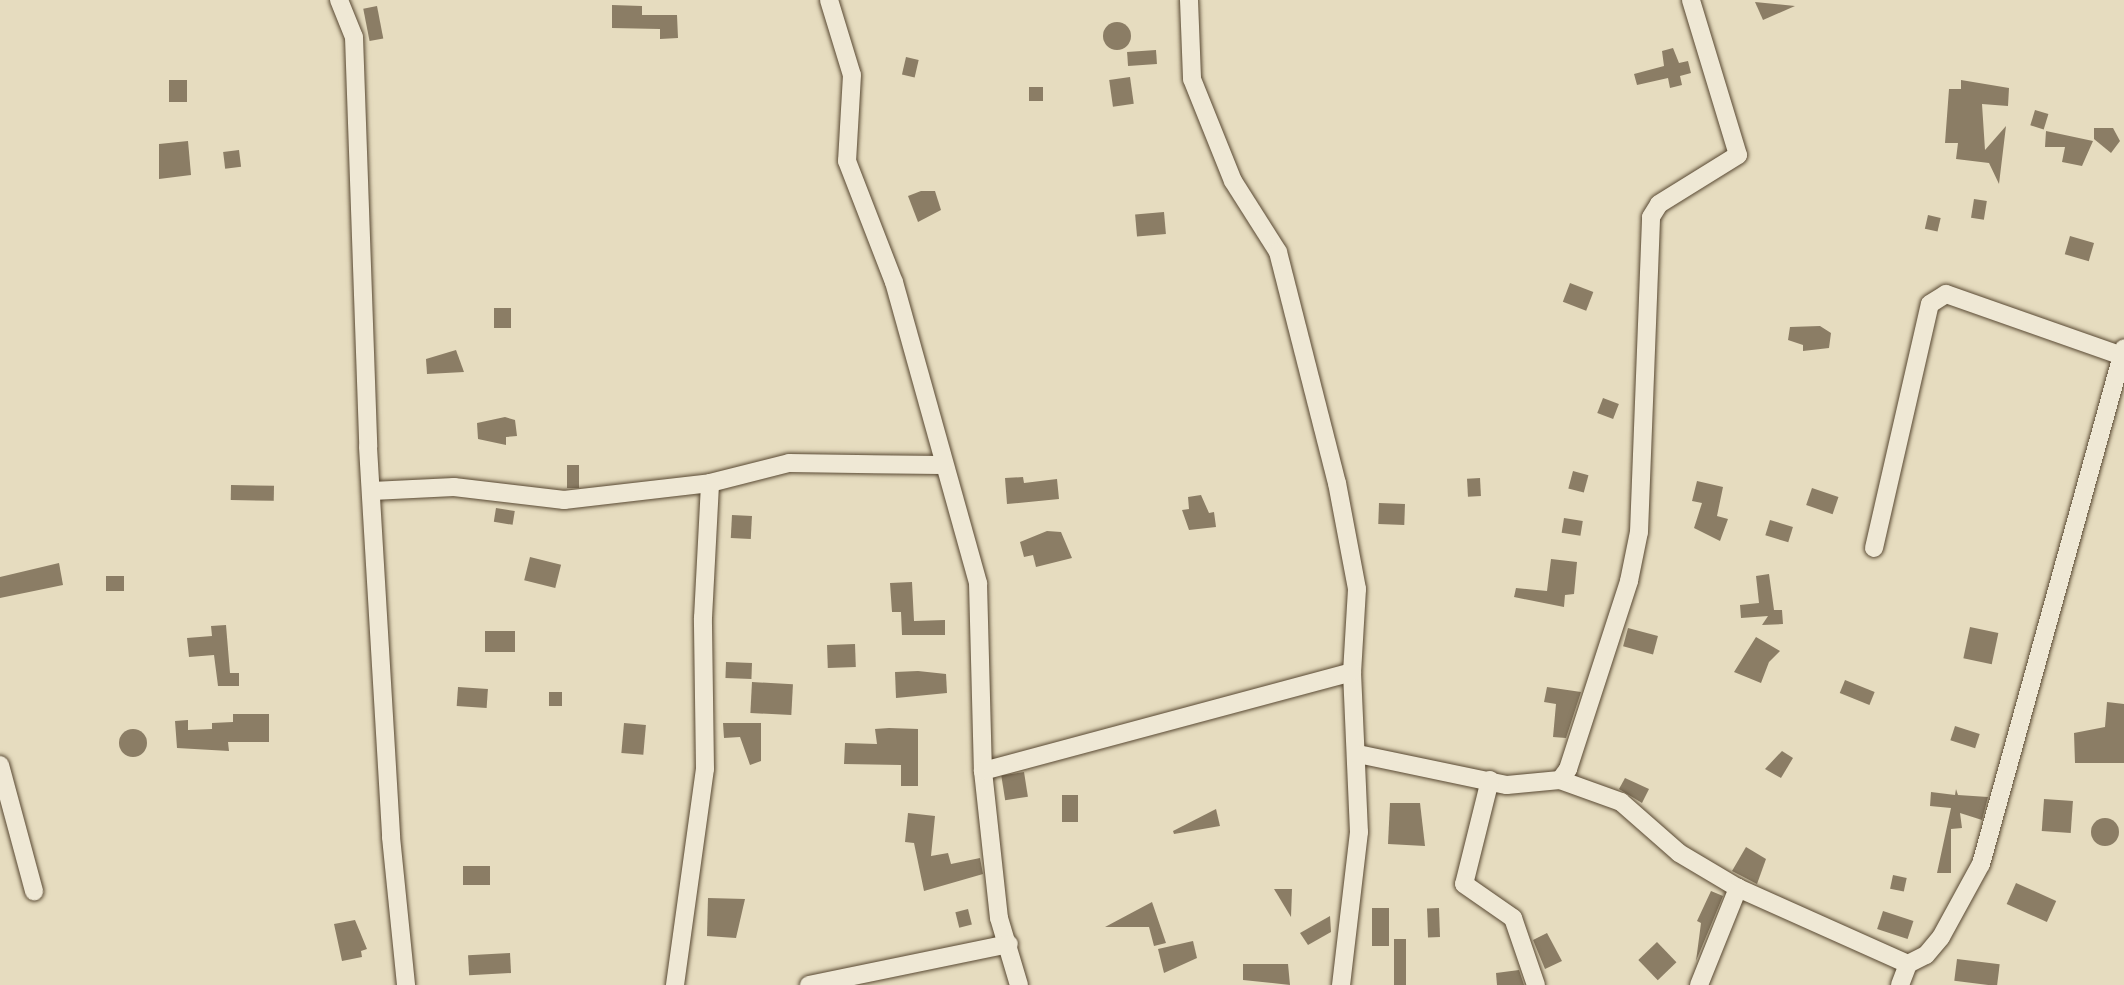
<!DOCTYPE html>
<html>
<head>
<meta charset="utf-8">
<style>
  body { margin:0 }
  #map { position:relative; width:2124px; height:985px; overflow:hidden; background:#e6dcbf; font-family:"Libre Bodoni",serif }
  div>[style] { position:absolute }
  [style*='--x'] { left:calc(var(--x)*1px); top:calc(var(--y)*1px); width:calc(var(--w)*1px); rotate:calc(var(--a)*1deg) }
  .building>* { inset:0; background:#8b7d65; transform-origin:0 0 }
  .round { border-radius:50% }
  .roads { filter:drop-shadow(0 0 2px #584832) drop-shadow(0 0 2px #584832) }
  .street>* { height:18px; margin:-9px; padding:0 9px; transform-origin:9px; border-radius:9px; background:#efe8d5 }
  span { translate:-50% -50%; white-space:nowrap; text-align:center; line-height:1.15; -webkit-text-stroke:4.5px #efe8d5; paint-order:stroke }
</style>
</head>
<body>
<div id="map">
  <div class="building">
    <i style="clip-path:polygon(1755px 2px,1795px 6px,1763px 20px)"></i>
    <i style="clip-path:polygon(612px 5px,642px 6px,642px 15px,677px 15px,678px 38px,660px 39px,660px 29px,612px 28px)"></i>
    <i style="left:377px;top:6px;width:33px;height:14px;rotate:79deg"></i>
    <i class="round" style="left:1103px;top:22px;width:28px;height:28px"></i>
    <i style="clip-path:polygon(1673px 48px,1679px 63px,1688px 61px,1691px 73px,1680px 76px,1682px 85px,1670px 88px,1668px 78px,1637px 85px,1634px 74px,1664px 66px,1662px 51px)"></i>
    <i style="left:1156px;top:50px;width:14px;height:29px;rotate:86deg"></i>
    <i style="left:906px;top:57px;width:13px;height:18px;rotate:13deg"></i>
    <i style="left:1130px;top:77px;width:27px;height:21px;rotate:82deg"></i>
    <i style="left:169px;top:80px;width:18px;height:22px"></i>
    <i style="clip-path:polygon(1961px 80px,2009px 88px,2008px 106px,1982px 104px,1985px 150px,2006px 126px,1999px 184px,1989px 163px,1956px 159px,1958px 143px,1945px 143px,1949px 89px,1961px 89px)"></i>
    <i style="left:1029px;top:87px;width:14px;height:14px"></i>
    <i style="left:2035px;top:110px;width:14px;height:16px;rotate:17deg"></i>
    <i style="clip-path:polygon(2094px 128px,2113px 128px,2120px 141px,2111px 153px,2094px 139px)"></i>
    <i style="clip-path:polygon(2046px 131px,2093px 141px,2082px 166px,2062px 162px,2065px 147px,2045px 147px)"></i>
    <i style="clip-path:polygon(188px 141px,191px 175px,159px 179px,159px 144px)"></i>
    <i style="left:239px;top:150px;width:17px;height:16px;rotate:83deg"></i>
    <i style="clip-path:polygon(921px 191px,935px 191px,941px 210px,918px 222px,908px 196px)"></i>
    <i style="left:1974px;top:199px;width:13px;height:19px;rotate:9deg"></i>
    <i style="left:1164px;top:212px;width:22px;height:29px;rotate:85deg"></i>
    <i style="left:1928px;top:215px;width:13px;height:14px;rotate:13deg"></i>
    <i style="left:2070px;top:236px;width:25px;height:19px;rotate:16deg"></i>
    <i style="left:1570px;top:283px;width:25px;height:20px;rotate:21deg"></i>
    <i style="left:494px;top:308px;width:17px;height:20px"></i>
    <i style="clip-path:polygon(1820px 326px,1831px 333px,1829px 348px,1803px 351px,1803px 345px,1788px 340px,1790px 327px)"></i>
    <i style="clip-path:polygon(456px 350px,464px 372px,427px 374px,426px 359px)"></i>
    <i style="left:1603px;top:398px;width:17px;height:16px;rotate:21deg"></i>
    <i style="clip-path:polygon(505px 417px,515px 420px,517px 436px,506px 437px,506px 445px,478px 439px,477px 423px)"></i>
    <i style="left:567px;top:465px;width:12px;height:23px"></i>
    <i style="left:1573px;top:471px;width:16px;height:18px;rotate:15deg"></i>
    <i style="clip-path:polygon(1023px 477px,1024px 483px,1057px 479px,1059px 499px,1007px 504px,1005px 478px)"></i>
    <i style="left:1480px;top:478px;width:18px;height:13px;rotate:87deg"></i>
    <i style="clip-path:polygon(1697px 481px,1723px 487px,1717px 516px,1728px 519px,1720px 541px,1694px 528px,1702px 503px,1692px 501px)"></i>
    <i style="left:231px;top:485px;width:43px;height:15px;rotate:1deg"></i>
    <i style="left:1812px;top:488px;width:28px;height:18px;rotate:19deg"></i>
    <i style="clip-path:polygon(1201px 495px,1209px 513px,1214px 512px,1216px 527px,1189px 530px,1182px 510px,1189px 509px,1188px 497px)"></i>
    <i style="left:1379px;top:503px;width:26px;height:21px;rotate:2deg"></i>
    <i style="left:496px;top:508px;width:19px;height:14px;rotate:9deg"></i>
    <i style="left:732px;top:515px;width:20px;height:23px;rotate:3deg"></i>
    <i style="left:1564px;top:518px;width:19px;height:15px;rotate:9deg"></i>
    <i style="left:1770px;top:520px;width:24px;height:16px;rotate:17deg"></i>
    <i style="clip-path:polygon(1047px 531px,1061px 532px,1072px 558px,1036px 567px,1033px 555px,1024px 557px,1020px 542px)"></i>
    <i style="left:530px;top:557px;width:32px;height:24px;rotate:14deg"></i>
    <i style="clip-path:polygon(1551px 559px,1577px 562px,1574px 594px,1565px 595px,1564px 607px,1514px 597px,1516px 588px,1547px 591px)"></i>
    <i style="clip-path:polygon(59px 563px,63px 585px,0 598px,0 577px)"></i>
    <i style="clip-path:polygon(1769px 574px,1774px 610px,1782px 610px,1783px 624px,1762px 625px,1768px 616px,1741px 618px,1740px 605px,1759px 603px,1756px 576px)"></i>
    <i style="left:124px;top:576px;width:15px;height:18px;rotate:90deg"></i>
    <i style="clip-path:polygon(912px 582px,914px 621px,945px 620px,945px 635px,902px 635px,901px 612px,892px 612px,890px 583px)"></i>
    <i style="clip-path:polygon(226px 625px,230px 673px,239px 673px,239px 686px,218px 686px,214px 655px,189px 657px,187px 638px,212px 636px,211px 626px)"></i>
    <i style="left:1970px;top:627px;width:29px;height:32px;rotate:12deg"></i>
    <i style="left:1628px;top:628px;width:31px;height:19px;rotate:15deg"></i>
    <i style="left:485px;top:631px;width:30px;height:21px"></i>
    <i style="clip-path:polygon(1756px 637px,1780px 651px,1769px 662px,1761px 683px,1734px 672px)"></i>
    <i style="left:855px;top:644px;width:23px;height:28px;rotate:88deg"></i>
    <i style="left:726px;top:662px;width:26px;height:16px;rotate:2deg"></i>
    <i style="clip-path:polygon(918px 671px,946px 674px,947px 693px,896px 698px,895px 672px)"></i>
    <i style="left:1845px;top:680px;width:32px;height:14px;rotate:22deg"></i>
    <i style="left:752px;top:682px;width:41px;height:31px;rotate:3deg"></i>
    <i style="left:458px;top:687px;width:30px;height:19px;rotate:4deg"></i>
    <i style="clip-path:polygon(1547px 687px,1581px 692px,1566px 738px,1553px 737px,1556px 704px,1544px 702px)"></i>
    <i style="left:549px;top:692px;width:13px;height:14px"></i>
    <i style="clip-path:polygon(2107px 702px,2124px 704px,2124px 763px,2075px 763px,2074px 733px,2105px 727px)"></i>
    <i style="clip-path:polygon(233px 714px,269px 714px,269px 742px,228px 742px,229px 751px,177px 748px,175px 721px,188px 720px,188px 730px,212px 729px,212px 723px,233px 722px)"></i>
    <i style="left:624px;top:723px;width:22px;height:30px;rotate:5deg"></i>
    <i style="clip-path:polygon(723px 723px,761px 723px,761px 761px,750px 765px,740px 737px,724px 738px)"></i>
    <i style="left:1955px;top:726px;width:26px;height:15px;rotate:18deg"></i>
    <i style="clip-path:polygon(889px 728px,918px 729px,918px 786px,901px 786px,901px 765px,844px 764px,845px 743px,877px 744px,875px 729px)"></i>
    <i class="round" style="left:119px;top:729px;width:28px;height:28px"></i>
    <i style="clip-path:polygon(1782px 751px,1793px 758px,1781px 778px,1765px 769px)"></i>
    <i style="left:1024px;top:772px;width:25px;height:23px;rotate:81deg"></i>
    <i style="clip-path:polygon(1625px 778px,1649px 789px,1642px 803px,1619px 789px)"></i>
    <i style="clip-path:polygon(1956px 789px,1958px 795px,1988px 797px,1982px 820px,1960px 813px,1962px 828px,1951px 829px,1951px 873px,1937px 873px,1951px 808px,1930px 806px,1931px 792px,1955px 795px)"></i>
    <i style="left:1062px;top:795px;width:16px;height:27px"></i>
    <i style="left:2044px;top:799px;width:29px;height:32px;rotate:4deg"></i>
    <i style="clip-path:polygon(1390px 803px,1420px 803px,1425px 846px,1388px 844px)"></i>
    <i style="clip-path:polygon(1216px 809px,1220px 826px,1174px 834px,1173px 831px)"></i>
    <i style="clip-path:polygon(908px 813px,935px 816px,931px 856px,948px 853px,951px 864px,980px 858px,983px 874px,924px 891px,914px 843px,905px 842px)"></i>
    <i class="round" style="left:2091px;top:818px;width:28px;height:28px"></i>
    <i style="clip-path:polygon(1746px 847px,1766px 859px,1757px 884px,1732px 871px)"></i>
    <i style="left:463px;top:866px;width:27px;height:19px"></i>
    <i style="left:1893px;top:875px;width:14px;height:14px;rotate:12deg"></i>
    <i style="left:2016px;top:883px;width:44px;height:23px;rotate:24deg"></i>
    <i style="clip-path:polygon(1274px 889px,1292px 889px,1291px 917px)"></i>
    <i style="clip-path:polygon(1711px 891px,1723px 896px,1696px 961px,1701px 923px,1697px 921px)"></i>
    <i style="clip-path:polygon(708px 898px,745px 899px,736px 938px,707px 936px)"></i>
    <i style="clip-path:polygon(1152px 902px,1166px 943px,1154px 946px,1149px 927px,1105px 927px)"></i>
    <i style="left:1372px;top:908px;width:17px;height:38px"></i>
    <i style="left:1439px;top:908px;width:29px;height:12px;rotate:88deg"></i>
    <i style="left:968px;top:909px;width:16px;height:13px;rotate:76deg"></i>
    <i style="left:1883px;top:911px;width:32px;height:19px;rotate:18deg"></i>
    <i style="clip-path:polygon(1330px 916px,1331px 932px,1308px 945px,1300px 933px)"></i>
    <i style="clip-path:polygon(355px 920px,367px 949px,361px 951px,362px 957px,342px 961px,334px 924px)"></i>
    <i style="clip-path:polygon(1547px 933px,1562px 961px,1545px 969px,1533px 940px)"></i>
    <i style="left:1394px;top:939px;width:12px;height:46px"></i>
    <i style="clip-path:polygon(1193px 941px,1197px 958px,1164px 973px,1158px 949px)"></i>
    <i style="left:1657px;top:942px;width:28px;height:26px;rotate:46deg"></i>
    <i style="left:510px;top:953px;width:20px;height:42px;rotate:87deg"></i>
    <i style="left:1957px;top:959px;width:43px;height:22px;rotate:7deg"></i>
    <i style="clip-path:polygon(1243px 964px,1288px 964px,1290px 985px,1243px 980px)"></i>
    <i style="clip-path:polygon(1519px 970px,1524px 985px,1497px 985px,1496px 973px)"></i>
  </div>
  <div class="roads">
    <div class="street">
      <i style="--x:339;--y:0;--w:40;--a:68"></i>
      <i style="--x:354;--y:37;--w:410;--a:88"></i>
      <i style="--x:368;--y:447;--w:391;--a:86.6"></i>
      <i style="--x:391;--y:837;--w:149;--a:84.2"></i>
      <i style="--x:829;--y:0;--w:78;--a:73"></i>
      <i style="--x:852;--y:75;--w:86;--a:93.3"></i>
      <i style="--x:847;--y:161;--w:130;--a:68.8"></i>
      <i style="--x:894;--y:282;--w:313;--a:74.4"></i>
      <i style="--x:978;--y:583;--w:188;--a:88.5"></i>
      <i style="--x:983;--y:771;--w:148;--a:83.8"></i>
      <i style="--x:999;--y:918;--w:70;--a:73.4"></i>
      <i style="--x:1189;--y:0;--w:79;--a:87.8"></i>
      <i style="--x:1192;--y:79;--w:110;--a:68.1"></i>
      <i style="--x:1233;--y:181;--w:84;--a:57.6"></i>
      <i style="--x:1278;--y:252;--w:238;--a:75.7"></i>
      <i style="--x:1337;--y:483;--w:108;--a:79.3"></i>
      <i style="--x:1357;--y:589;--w:83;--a:93.4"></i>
      <i style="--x:1352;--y:672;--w:160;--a:87.5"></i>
      <i style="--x:1359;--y:832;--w:154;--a:96.7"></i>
      <i style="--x:372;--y:491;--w:82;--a:-2.8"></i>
      <i style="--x:454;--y:487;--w:111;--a:6.7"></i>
      <i style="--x:564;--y:500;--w:147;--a:-6.6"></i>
      <i style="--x:710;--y:483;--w:81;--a:-14.2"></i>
      <i style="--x:789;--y:463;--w:152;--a:0.8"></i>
      <i style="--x:1874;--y:548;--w:250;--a:-77.1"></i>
      <i style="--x:1930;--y:304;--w:19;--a:-32"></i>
      <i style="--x:1946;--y:294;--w:187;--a:19.4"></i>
      <i style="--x:1358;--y:754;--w:152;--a:11.8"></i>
      <i style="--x:1507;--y:785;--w:53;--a:-5.4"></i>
      <i style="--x:1560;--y:780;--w:14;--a:-54"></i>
      <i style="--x:1568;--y:769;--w:198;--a:-72"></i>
      <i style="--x:1629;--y:581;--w:50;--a:-78.5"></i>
      <i style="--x:1639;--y:532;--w:315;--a:-87.8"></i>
      <i style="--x:1651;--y:217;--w:15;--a:-58"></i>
      <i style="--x:1659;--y:204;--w:93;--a:-31.8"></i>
      <i style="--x:1738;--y:155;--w:162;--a:-106.9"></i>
      <i style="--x:0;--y:765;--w:131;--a:74.9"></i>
      <i style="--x:983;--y:771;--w:382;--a:-15"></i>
      <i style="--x:1490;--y:780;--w:107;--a:104"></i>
      <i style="--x:1464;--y:884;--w:60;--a:34.8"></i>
      <i style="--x:1513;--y:918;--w:71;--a:71.1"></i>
      <i style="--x:1560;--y:780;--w:65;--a:19.8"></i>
      <i style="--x:1621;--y:802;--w:77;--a:41.3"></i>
      <i style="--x:1679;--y:853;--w:69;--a:30.7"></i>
      <i style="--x:1738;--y:888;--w:186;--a:24.1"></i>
      <i style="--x:675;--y:985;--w:218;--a:-82.1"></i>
      <i style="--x:705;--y:769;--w:151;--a:-90.8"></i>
      <i style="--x:703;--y:618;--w:135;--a:-87"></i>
      <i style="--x:809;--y:985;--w:204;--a:-11.6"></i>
      <i style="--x:1699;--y:985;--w:105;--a:-68.1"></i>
      <i style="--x:1900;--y:985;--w:22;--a:-69"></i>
      <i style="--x:1908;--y:964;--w:20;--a:-27"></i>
      <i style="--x:1926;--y:955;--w:23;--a:-50"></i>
      <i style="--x:1941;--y:937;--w:83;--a:-61.3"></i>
      <i style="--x:1981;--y:864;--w:535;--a:-74.51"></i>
    </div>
  </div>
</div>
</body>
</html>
